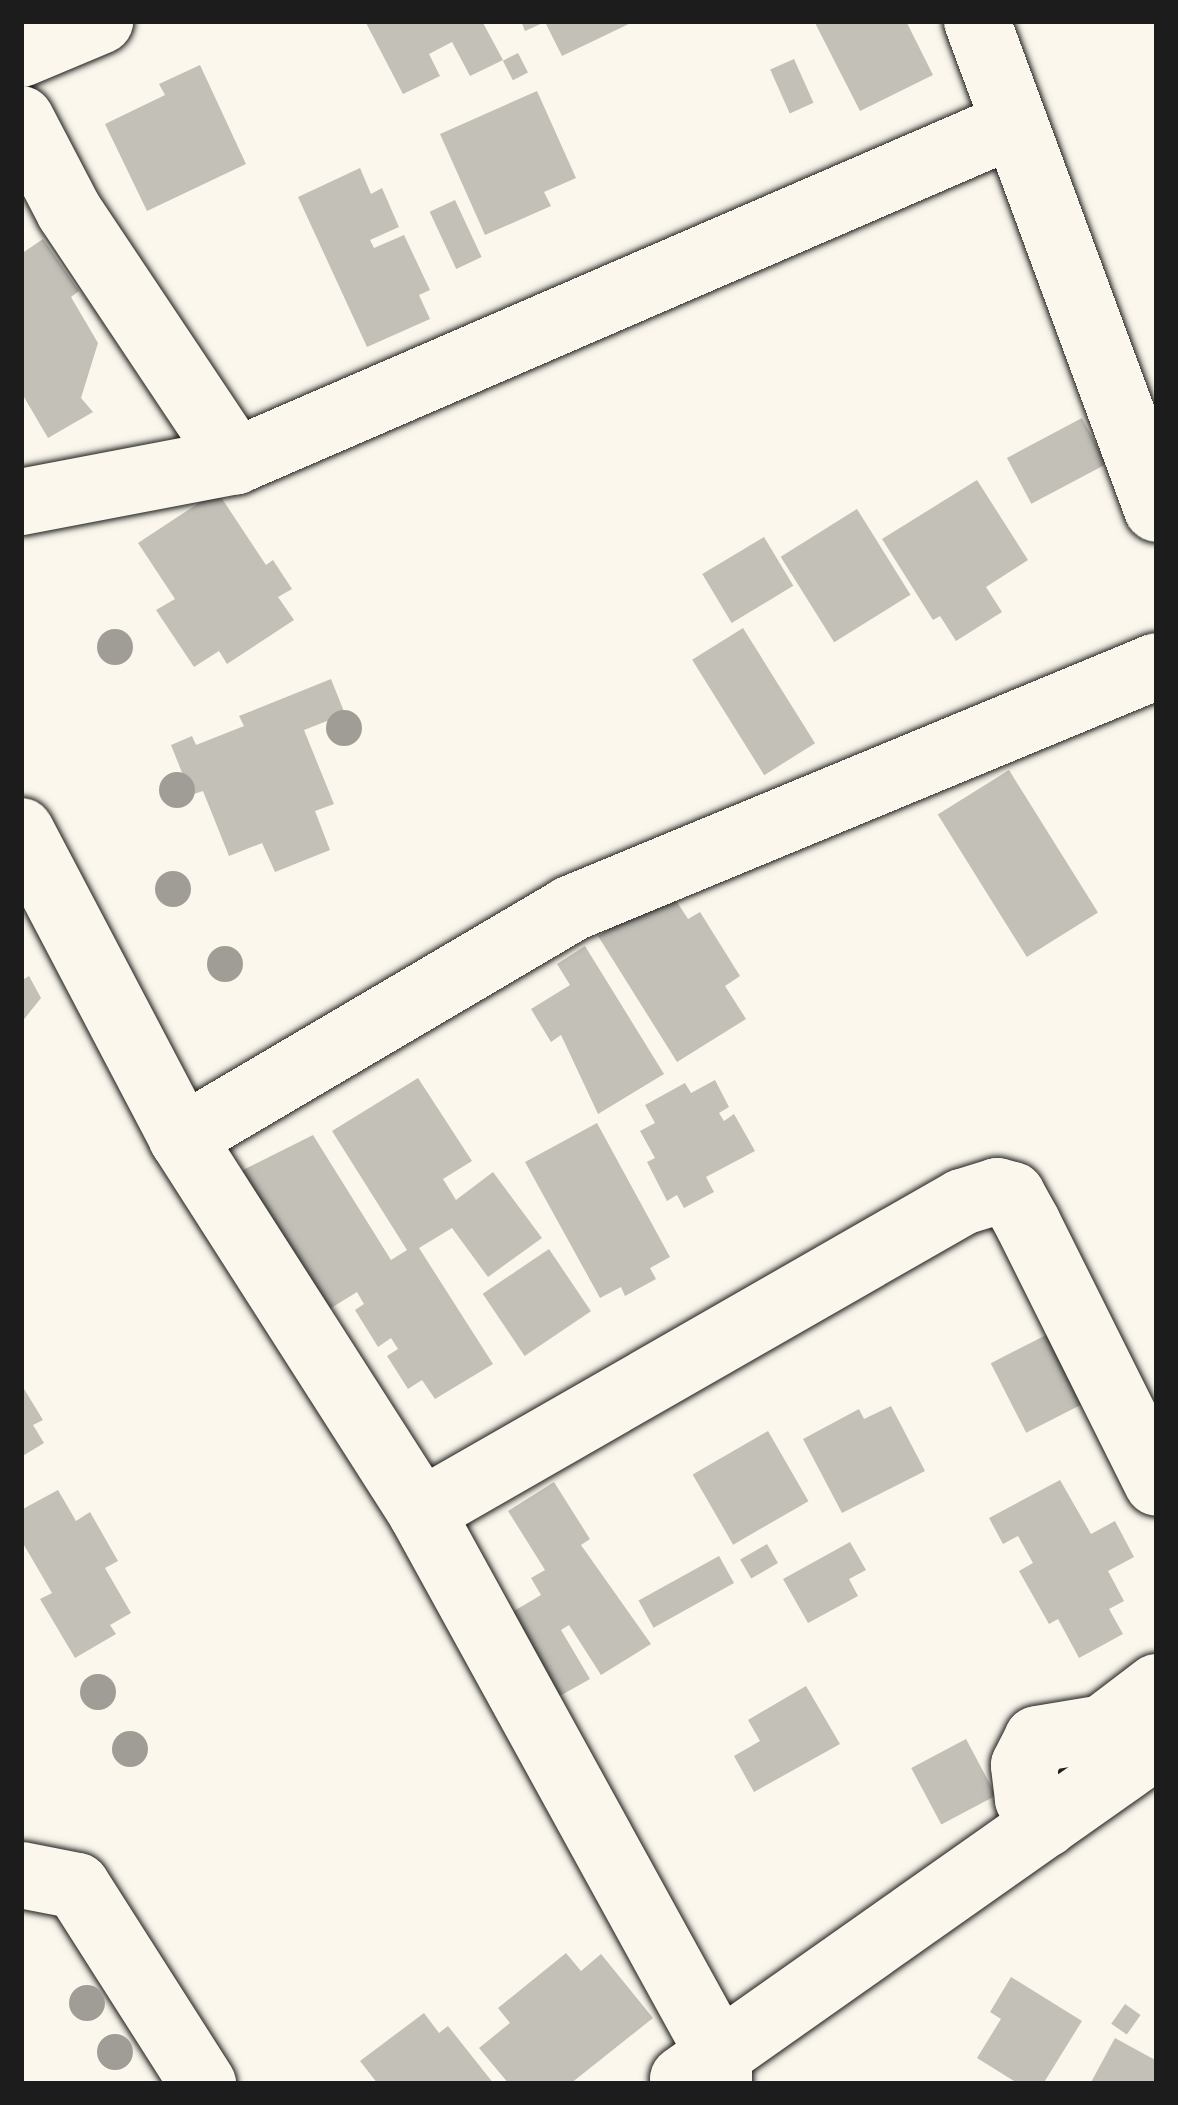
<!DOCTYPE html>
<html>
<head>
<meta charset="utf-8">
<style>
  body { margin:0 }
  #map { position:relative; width:1178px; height:2105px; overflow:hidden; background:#fbf7ec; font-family:Kalam,sans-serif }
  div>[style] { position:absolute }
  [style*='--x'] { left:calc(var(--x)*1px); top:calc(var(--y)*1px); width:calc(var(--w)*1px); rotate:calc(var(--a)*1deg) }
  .building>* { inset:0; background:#c3c0b8; transform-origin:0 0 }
  .roads { filter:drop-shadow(0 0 3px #1c1c1c) drop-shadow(0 0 3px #1c1c1c) }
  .minor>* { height:66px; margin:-33px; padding:0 33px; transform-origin:33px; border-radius:33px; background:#fbf7ec }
  .trees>* { width:36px; height:36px; margin:-18px; border-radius:50%; background:#a09d97 }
  span { translate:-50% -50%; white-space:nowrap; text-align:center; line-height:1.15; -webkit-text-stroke:12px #fbf7ec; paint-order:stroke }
  .frame { position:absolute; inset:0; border:24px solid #1c1c1c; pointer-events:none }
</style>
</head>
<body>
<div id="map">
  <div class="building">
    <i style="clip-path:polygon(365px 21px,482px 21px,503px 60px,470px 76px,452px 42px,429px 54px,440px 76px,403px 94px)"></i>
    <i style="clip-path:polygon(521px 21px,635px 21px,562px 56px,545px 22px,525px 31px)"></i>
    <i style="clip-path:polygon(814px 21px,906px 21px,933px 75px,860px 111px)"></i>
    <i style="left:518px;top:53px;width:22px;height:17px;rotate:63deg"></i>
    <i style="left:794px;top:59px;width:48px;height:26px;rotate:66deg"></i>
    <i style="clip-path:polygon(200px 65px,246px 164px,147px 211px,105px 124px,165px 95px,159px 84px)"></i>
    <i style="clip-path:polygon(537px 91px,576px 178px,544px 192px,551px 206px,485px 235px,440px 134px)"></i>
    <i style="clip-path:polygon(360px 168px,371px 194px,382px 188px,399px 227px,370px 240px,374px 248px,404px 235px,430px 290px,419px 295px,430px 319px,367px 347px,298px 197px)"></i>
    <i style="left:455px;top:200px;width:63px;height:28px;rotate:65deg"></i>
    <i style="clip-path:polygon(43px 239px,79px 291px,71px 297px,98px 343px,81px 398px,93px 412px,48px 438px,21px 392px,21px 254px)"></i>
    <i style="left:1082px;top:418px;width:52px;height:85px;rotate:62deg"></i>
    <i style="clip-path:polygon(977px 480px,1028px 560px,986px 587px,1002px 612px,956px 641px,940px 616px,933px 620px,882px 539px)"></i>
    <i style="clip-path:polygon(217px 491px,266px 565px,273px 560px,292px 589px,278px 597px,294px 620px,227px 664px,219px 651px,194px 667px,156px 610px,175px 599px,138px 543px)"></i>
    <i style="left:857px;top:509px;width:101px;height:90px;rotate:58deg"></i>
    <i style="left:764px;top:537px;width:57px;height:72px;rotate:59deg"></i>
    <i style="left:743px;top:628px;width:136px;height:60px;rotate:58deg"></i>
    <i style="clip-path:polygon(331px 679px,345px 714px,304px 730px,334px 804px,315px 811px,330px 850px,275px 872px,262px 843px,229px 856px,203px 791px,191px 795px,171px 745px,192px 736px,196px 745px,244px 726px,239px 716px)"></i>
    <i style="left:1009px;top:770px;width:168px;height:84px;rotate:58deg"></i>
    <i style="clip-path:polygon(670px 891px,688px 919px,700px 912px,740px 976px,725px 986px,746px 1019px,677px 1062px,598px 936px)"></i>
    <i style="clip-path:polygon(585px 946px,664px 1074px,598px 1114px,561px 1035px,551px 1042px,531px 1009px,570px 985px,557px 964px)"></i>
    <i style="clip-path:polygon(29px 976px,41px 998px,21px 1023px,21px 981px)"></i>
    <i style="clip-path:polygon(418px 1078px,472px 1161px,443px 1179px,456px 1200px,493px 1172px,542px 1238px,488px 1277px,452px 1228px,419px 1248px,493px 1364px,435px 1399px,422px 1380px,408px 1389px,387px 1356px,398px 1349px,391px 1338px,378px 1347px,355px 1310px,364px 1304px,357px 1292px,323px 1313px,237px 1173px,313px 1135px,391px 1260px,407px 1250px,332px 1131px)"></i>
    <i style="clip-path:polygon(715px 1080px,729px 1107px,719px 1113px,724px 1121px,734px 1114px,755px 1151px,706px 1177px,714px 1192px,684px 1208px,677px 1195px,667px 1201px,647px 1162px,655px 1158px,640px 1131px,655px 1123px,645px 1105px,685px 1083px,691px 1093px)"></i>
    <i style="clip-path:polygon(597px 1123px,670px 1257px,650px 1268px,656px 1279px,625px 1296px,621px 1287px,600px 1298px,525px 1162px)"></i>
    <i style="left:549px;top:1249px;width:75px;height:80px;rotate:56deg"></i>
    <i style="left:1054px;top:1331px;width:78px;height:71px;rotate:63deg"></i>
    <i style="clip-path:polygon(21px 1384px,43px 1420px,33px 1425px,44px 1443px,21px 1457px)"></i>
    <i style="clip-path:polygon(891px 1406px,925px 1471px,842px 1513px,803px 1439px,859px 1409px,864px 1419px)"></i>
    <i style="left:768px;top:1431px;width:81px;height:87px;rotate:60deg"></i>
    <i style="clip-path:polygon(1060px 1480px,1091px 1534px,1115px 1521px,1134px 1557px,1108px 1571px,1124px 1601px,1109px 1609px,1123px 1634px,1079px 1658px,1058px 1619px,1049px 1624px,1019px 1571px,1033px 1563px,1018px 1536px,1003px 1544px,989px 1518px)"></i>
    <i style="clip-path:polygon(554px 1482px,590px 1539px,581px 1545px,651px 1644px,601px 1675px,569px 1625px,561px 1630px,590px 1679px,558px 1697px,509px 1614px,541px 1595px,531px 1578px,545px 1570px,508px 1511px)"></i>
    <i style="clip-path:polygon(58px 1490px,76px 1521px,90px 1512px,118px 1561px,105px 1568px,131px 1613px,110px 1625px,116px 1634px,75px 1658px,40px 1599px,52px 1593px,21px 1540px,21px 1510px)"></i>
    <i style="clip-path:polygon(850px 1542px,866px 1570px,849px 1579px,858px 1596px,808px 1623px,783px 1579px)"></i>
    <i style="left:767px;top:1544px;width:22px;height:31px;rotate:60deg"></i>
    <i style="left:719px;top:1556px;width:31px;height:92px;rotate:61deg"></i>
    <i style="clip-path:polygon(806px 1686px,840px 1744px,754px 1792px,734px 1756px,760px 1741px,748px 1720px)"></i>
    <i style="left:966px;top:1739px;width:64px;height:62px;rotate:62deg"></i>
    <i style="clip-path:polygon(566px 1953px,581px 1971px,601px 1954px,653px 2018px,570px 2084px,509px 2084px,479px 2048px,510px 2023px,498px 2008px)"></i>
    <i style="clip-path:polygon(1011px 1977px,1082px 2021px,1043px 2084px,1019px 2084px,977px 2058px,1001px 2019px,990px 2012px)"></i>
    <i style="left:1125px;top:2004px;width:19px;height:24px;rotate:35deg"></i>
    <i style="clip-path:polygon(424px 2013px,439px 2033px,448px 2026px,494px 2084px,378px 2084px,360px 2061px)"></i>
    <i style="clip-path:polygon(1115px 2038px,1157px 2061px,1157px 2084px,1090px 2084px)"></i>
  </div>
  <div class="roads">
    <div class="minor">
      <i style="--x:977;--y:21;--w:520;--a:69.75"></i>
      <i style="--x:21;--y:54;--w:86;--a:-22.7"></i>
      <i style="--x:21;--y:119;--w:104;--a:62.4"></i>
      <i style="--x:69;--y:211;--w:301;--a:56.3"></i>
      <i style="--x:21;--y:502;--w:219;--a:-10.8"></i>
      <i style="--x:236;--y:461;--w:846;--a:-23.41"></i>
      <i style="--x:21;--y:831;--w:347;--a:62.3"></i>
      <i style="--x:182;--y:1138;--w:444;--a:57.4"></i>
      <i style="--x:421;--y:1512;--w:619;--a:61.2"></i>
      <i style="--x:719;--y:2054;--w:30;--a:90"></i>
      <i style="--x:182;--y:1138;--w:451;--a:-30.5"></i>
      <i style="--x:570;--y:909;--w:635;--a:-22.49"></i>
      <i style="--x:421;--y:1512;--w:624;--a:-29.81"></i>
      <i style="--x:962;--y:1202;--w:37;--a:-17"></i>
      <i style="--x:997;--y:1191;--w:16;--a:15"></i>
      <i style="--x:1012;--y:1195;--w:33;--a:61"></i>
      <i style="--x:1028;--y:1224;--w:289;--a:63.5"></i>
      <i style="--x:1046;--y:1824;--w:31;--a:-126"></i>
      <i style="--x:1028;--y:1799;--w:34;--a:-97"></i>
      <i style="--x:1024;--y:1765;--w:29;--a:-63"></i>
      <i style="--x:1037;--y:1739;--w:67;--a:-9.5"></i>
      <i style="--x:1103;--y:1728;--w:68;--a:-37.2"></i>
      <i style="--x:21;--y:1875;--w:57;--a:11.1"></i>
      <i style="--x:77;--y:1886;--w:235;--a:57.5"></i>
      <i style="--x:683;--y:2079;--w:580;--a:-35.17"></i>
    </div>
  </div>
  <div class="trees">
    <i style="left:115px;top:647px"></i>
    <i style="left:344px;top:728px"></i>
    <i style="left:177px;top:790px"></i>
    <i style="left:173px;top:889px"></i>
    <i style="left:225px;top:964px"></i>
    <i style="left:98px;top:1692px"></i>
    <i style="left:130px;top:1749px"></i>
    <i style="left:87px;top:2003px"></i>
    <i style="left:115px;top:2052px"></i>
  </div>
  <div class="frame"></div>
</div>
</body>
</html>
